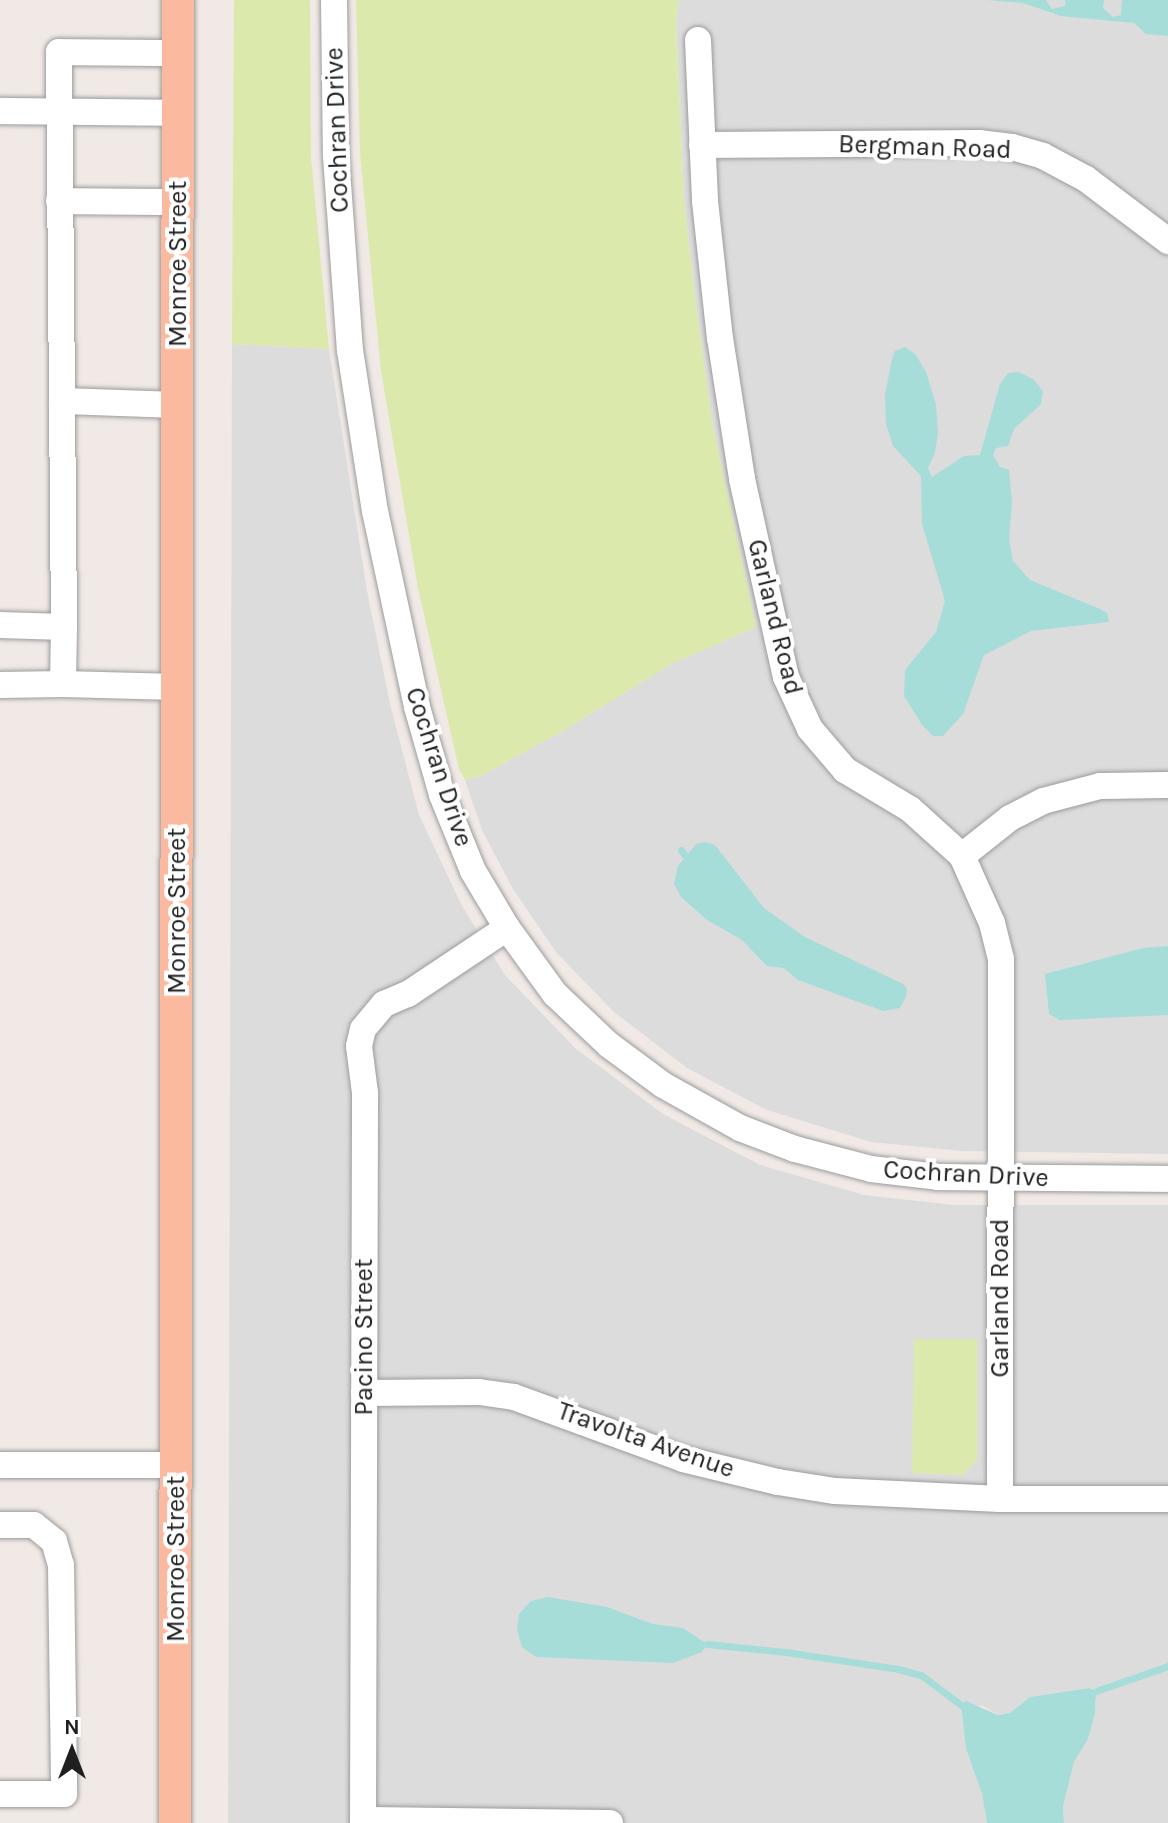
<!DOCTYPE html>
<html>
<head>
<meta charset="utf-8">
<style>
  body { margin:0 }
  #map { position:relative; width:1168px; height:1823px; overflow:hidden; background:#f0e9e5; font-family:Karla,sans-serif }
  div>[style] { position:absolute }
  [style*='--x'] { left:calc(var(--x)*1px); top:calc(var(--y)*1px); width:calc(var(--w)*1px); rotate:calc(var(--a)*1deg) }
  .residential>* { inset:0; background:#dddcdc }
  .grass>* { inset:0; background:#dce9ac }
  .water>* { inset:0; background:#a6ddd9 }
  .stream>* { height:7px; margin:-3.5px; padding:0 3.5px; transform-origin:3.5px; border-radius:3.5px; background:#a6ddd9 }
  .roads { filter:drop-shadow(0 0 2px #9c9c9c) drop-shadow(0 0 2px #9c9c9c) }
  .minor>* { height:26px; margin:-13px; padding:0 13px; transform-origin:13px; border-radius:13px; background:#fff }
  .major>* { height:32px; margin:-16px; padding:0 16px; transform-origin:16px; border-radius:16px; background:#fbb99f }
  span { translate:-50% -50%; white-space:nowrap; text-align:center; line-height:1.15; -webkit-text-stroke:8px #fff; paint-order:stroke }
  .street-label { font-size:26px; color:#1f1f1f }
  .north { position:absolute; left:32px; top:1711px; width:80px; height:80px; -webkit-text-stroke:6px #fff; paint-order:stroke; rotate:0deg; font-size:22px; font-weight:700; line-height:32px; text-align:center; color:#1f1f1f }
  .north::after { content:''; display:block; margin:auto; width:28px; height:36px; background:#1f1f1f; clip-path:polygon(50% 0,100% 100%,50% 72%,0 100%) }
</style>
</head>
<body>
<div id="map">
  <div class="residential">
    <i style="clip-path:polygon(679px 0,1168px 0,1168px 1154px,962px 1151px,871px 1142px,767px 1110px,687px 1068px,613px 1011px,556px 952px,513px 889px,482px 830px,465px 780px,481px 776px,559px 733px,673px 663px,756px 627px,712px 422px,696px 305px,684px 200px,676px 24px)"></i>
    <i style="clip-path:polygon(232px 344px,329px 349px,367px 591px,390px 704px,419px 815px,462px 906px,505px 975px,575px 1048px,663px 1114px,760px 1165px,864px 1195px,954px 1205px,1168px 1205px,1168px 1823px,1064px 1823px,1063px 1807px,1074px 1762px,1088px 1739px,1095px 1714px,1096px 1701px,1089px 1688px,1030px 1697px,1010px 1713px,998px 1715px,983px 1706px,961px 1705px,966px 1749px,982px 1794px,987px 1823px,228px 1823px)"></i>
  </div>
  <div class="grass">
    <i style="clip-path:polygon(234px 0,310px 0,311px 157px,329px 349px,232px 344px)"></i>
    <i style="clip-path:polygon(356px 0,679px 0,676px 24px,684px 200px,696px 305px,712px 422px,756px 627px,673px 663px,559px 733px,481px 776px,465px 780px,459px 769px,418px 588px,381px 371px,360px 153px)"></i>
    <i style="clip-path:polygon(914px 1339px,977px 1339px,977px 1460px,963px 1475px,912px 1473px)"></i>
  </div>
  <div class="water">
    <i style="clip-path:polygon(986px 0,1046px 0,1052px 9px,1065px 6px,1065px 0,1104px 0,1103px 8px,1113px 17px,1121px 15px,1122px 0,1168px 0,1168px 36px,1146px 34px,1134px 23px,1061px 16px,1023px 3px)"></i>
    <i style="clip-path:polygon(905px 347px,916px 355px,926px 372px,936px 404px,938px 433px,935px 453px,928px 468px,932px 477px,964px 456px,980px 455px,1000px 384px,1008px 373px,1019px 372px,1033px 379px,1043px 391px,1041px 404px,1014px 429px,1008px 446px,996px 448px,993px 455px,1000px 467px,1009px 470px,1012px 501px,1009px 540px,1013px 561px,1030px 580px,1100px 609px,1107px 613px,1109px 622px,1031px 631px,984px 655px,963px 714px,943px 736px,933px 736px,922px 725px,904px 696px,905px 670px,936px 632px,945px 601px,922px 524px,921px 476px,893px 446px,886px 424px,885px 395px,892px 359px,895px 351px)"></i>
    <i style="clip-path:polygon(705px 842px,715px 845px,764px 908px,805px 937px,903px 984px,907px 989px,906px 997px,900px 1008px,883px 1011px,798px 980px,784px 968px,767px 966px,742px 940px,707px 920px,681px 897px,674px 884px,678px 866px,696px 844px)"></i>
    <i style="clip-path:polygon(1168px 946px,1168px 1015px,1060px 1020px,1049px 1014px,1045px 974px,1143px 948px)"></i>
    <i style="clip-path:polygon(548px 1597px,607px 1607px,653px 1624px,683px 1628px,707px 1644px,702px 1652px,673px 1663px,536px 1657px,522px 1647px,517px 1630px,519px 1614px,531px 1601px)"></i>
    <i style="clip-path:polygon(1089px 1688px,1096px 1691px,1095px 1714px,1088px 1739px,1074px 1762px,1063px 1807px,1064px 1823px,987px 1823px,982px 1794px,966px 1749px,961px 1705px,966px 1701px,998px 1715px,1010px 1713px,1030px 1697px)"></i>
  </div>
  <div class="stream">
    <i style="--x:681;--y:850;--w:10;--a:53"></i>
    <i style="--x:707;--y:1644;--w:79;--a:5.8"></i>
    <i style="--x:786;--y:1652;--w:113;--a:8.6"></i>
    <i style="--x:898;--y:1669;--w:24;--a:15"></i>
    <i style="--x:921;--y:1675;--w:50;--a:36.9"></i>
    <i style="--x:1096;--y:1691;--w:76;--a:-19.1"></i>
  </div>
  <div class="roads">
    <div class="minor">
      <i style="--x:334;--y:0;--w:156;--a:89.3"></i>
      <i style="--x:336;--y:156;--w:195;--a:85.9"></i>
      <i style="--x:350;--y:350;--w:163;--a:81.2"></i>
      <i style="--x:375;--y:511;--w:200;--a:77.9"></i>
      <i style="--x:417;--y:707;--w:91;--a:74.1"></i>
      <i style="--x:442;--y:795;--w:82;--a:67.8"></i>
      <i style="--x:473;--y:871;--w:66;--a:59.2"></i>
      <i style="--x:507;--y:928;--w:82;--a:54"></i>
      <i style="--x:555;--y:994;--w:74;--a:43.4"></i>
      <i style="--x:609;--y:1045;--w:67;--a:36.5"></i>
      <i style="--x:663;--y:1085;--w:88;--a:29.2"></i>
      <i style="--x:740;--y:1128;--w:59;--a:20.9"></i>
      <i style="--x:795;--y:1149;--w:79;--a:14.7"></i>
      <i style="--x:871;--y:1169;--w:67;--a:6.8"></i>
      <i style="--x:938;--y:1177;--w:230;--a:0.5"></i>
      <i style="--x:698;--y:40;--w:161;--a:87.5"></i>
      <i style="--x:705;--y:201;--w:138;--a:83.8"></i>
      <i style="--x:720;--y:338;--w:143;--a:81.1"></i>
      <i style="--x:742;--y:479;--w:203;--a:77.5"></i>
      <i style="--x:786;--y:677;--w:57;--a:65.2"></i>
      <i style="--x:810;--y:729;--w:54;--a:49.5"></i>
      <i style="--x:845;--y:770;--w:76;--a:31"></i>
      <i style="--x:910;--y:809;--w:70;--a:42.1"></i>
      <i style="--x:962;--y:856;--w:73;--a:65.9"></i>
      <i style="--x:992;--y:923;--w:37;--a:76"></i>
      <i style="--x:1001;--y:959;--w:540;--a:90.11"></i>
      <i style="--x:0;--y:111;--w:178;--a:0.6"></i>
      <i style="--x:702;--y:145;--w:277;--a:-0.4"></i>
      <i style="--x:979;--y:143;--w:33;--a:7"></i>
      <i style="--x:1012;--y:147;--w:32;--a:16"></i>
      <i style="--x:1043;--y:156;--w:49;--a:28.1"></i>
      <i style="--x:1086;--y:179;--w:103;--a:37.1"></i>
      <i style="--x:59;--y:201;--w:119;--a:0.5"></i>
      <i style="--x:62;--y:401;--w:116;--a:2"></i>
      <i style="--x:0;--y:625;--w:64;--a:1.8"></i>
      <i style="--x:64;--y:627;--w:57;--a:91"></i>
      <i style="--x:63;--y:684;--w:114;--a:1.5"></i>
      <i style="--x:64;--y:627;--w:575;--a:-90.5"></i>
      <i style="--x:59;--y:52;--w:119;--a:0.5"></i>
      <i style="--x:0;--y:685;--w:63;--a:-0.9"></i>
      <i style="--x:962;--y:856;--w:61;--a:-38.4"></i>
      <i style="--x:1010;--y:818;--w:37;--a:-27"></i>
      <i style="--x:1043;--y:801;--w:59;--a:-14.7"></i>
      <i style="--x:1100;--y:786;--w:68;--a:-0.8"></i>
      <i style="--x:364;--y:1393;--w:115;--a:-0.5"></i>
      <i style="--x:479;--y:1392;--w:35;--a:8"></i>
      <i style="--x:514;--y:1397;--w:180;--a:20.1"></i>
      <i style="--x:683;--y:1459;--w:98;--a:13.6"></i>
      <i style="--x:778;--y:1482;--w:58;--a:9"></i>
      <i style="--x:835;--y:1491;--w:165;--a:2.8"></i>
      <i style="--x:1000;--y:1499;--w:168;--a:0"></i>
      <i style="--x:0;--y:1465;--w:176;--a:0"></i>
      <i style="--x:0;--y:1525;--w:34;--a:0"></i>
      <i style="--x:34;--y:1525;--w:26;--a:39"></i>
      <i style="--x:54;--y:1541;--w:25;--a:74"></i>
      <i style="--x:61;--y:1565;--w:229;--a:89.2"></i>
      <i style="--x:64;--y:1794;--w:64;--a:180"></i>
      <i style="--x:364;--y:1820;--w:246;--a:0.7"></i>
      <i style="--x:363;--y:1823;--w:730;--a:-89.84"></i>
      <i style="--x:365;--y:1093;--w:47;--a:-97.3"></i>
      <i style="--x:359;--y:1046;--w:17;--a:-77"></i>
      <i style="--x:363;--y:1029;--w:33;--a:-50"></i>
      <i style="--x:384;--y:1004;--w:26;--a:-23"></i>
      <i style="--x:408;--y:994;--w:119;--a:-33.7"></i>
    </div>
    <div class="major">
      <i style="--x:175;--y:1823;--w:1823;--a:-89.91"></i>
    </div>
  </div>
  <div class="street-label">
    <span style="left:337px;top:130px;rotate:-92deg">Cochran Drive</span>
    <span style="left:925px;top:147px;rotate:2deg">Bergman Road</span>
    <span style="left:178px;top:264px;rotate:-90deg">Monroe Street</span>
    <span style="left:775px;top:617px;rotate:76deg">Garland Road</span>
    <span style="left:439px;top:767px;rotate:72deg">Cochran Drive</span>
    <span style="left:177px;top:911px;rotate:-90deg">Monroe Street</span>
    <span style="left:966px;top:1174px;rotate:3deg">Cochran Drive</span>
    <span style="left:1000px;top:1298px;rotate:-90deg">Garland Road</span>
    <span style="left:364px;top:1337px;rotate:-90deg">Pacino Street</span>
    <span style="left:646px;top:1440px;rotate:19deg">Travolta Avenue</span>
    <span style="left:176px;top:1559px;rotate:-90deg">Monroe Street</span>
  </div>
  <div class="north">N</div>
</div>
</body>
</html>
